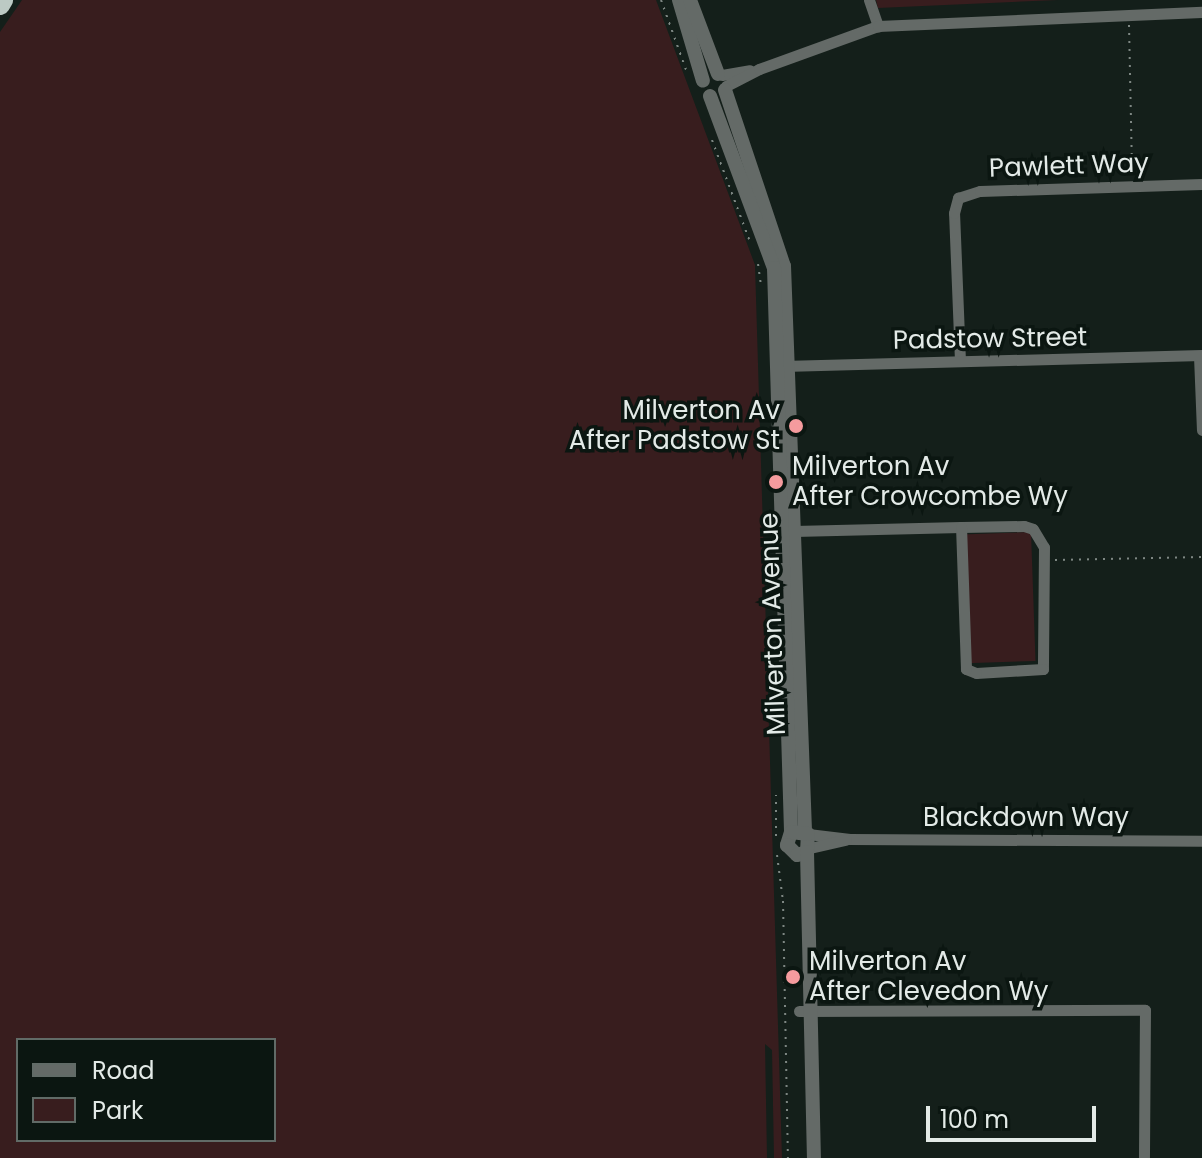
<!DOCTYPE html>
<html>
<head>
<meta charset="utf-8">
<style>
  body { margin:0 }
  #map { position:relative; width:1202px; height:1158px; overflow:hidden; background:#141f1a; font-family:Poppins,sans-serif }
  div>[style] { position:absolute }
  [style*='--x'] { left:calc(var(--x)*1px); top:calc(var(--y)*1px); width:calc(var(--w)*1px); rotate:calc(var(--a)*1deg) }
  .green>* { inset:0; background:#381d1e; transform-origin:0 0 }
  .path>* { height:2px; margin-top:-1px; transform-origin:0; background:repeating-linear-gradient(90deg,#7e8783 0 2px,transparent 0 8px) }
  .minor>* { height:11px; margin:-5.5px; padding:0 5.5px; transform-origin:5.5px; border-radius:5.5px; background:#646a67 }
  .tertiary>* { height:14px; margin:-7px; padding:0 7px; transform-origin:7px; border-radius:7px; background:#646a67 }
  .trunk>* { height:20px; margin:-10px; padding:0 10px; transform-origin:10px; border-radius:10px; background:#bccac4 }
  .dots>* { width:22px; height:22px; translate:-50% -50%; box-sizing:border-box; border:4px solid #0b1611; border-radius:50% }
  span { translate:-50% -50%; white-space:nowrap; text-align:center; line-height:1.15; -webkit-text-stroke:7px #0b1611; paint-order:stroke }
  .street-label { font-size:26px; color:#e3eae7 }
  .poi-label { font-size:26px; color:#e3eae7 }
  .right { translate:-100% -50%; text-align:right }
  .left { translate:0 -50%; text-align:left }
  .legend { position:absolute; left:16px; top:1038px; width:260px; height:104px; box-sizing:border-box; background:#0b1611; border:2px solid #616b67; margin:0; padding:10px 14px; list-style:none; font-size:24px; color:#e3eae7 }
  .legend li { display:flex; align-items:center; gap:16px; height:40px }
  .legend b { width:40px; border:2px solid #616b67 }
  .scale { position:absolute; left:926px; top:1106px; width:170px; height:36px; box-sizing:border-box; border:4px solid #e3eae7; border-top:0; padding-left:10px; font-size:24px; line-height:28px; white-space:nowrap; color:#e3eae7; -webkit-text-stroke:6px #0b1611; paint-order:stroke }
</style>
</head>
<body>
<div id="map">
  <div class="green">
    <i style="clip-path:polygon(evenodd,22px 0,656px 0,755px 265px,782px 1158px,774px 1158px,772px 1050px,765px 1044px,767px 1158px,0 1158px,0 32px,22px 0,274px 1040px,274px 1140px,18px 1140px,18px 1040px,274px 1040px)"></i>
    <i style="clip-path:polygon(876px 0,1058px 0,878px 8px)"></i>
    <i style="left:1031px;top:532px;width:129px;height:69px;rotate:88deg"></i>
  </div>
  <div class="path">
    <i style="--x:661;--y:0;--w:74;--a:70.3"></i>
    <i style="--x:1129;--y:25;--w:149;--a:88.8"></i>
    <i style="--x:712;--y:140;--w:106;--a:69.5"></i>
    <i style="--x:758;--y:264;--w:21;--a:82"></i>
    <i style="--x:1055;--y:560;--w:147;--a:-1.2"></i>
    <i style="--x:776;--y:836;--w:41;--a:-90"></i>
    <i style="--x:777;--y:855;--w:46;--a:82.6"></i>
    <i style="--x:783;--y:901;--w:257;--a:88.9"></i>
  </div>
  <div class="minor">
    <i style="--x:869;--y:0;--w:28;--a:71"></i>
    <i style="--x:722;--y:75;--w:28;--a:-10"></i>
    <i style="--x:726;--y:86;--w:37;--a:-27"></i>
    <i style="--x:759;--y:69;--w:127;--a:-19.9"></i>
    <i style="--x:878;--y:26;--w:324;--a:-2.5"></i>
    <i style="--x:1199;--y:356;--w:74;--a:87.7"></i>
    <i style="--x:960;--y:361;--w:148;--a:-92.3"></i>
    <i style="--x:954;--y:213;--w:16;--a:-75"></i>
    <i style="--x:958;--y:198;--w:23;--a:-18"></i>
    <i style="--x:980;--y:191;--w:222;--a:-1.8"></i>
    <i style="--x:783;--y:366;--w:419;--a:-1.5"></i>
    <i style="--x:787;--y:531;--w:7;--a:0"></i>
    <i style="--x:794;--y:531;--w:167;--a:-1.4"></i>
    <i style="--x:961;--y:527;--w:63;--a:-0.9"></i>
    <i style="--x:1024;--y:526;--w:9;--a:18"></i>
    <i style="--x:1033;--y:529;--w:21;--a:59"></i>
    <i style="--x:1044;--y:547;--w:122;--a:90.5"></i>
    <i style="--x:1043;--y:669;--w:67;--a:176.6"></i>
    <i style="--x:976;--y:673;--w:11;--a:-158"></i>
    <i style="--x:966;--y:669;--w:142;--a:-92"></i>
    <i style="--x:808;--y:834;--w:42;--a:6.8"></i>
    <i style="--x:850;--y:839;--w:352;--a:0.3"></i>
    <i style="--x:810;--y:848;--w:37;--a:-13"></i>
    <i style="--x:799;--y:1011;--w:346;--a:-0.2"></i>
    <i style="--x:1145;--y:1010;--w:148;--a:90.4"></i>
  </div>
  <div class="tertiary">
    <i style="--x:679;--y:0;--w:84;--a:73.5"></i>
    <i style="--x:690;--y:0;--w:79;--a:69.3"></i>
    <i style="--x:725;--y:90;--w:186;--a:71.5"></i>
    <i style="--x:784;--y:266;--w:565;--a:87.87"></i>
    <i style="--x:710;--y:96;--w:184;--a:69.6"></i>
    <i style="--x:774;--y:268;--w:564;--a:88.27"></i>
    <i style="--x:791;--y:832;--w:14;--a:107"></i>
    <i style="--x:787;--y:845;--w:14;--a:45"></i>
    <i style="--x:797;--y:855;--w:10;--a:-17"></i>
    <i style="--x:807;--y:852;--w:18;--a:-87"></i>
    <i style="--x:808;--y:834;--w:17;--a:-173"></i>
    <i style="--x:807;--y:852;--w:306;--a:88.7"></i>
  </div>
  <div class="trunk">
    <i style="--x:0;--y:5;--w:6;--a:-59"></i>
  </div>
  <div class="dots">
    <i style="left:796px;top:426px;background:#f59b9e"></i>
    <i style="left:776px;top:482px;background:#f59b9e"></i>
    <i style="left:793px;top:977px;background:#f59b9e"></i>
  </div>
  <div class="street-label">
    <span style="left:1069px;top:166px;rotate:-2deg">Pawlett Way</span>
    <span style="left:990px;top:339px;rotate:-1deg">Padstow Street</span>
    <span style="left:773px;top:624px;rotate:-92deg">Milverton Avenue</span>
    <span style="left:1026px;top:818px">Blackdown Way</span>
  </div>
  <div class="poi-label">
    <span class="right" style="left:780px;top:426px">Milverton Av<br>After Padstow St</span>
    <span class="left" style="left:792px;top:482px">Milverton Av<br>After Crowcombe Wy</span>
    <span class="left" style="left:809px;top:977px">Milverton Av<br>After Clevedon Wy</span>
  </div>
  <ul class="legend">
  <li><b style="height:10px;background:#646a67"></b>Road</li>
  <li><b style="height:22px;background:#381d1e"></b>Park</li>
  </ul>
  <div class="scale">100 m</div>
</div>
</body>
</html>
